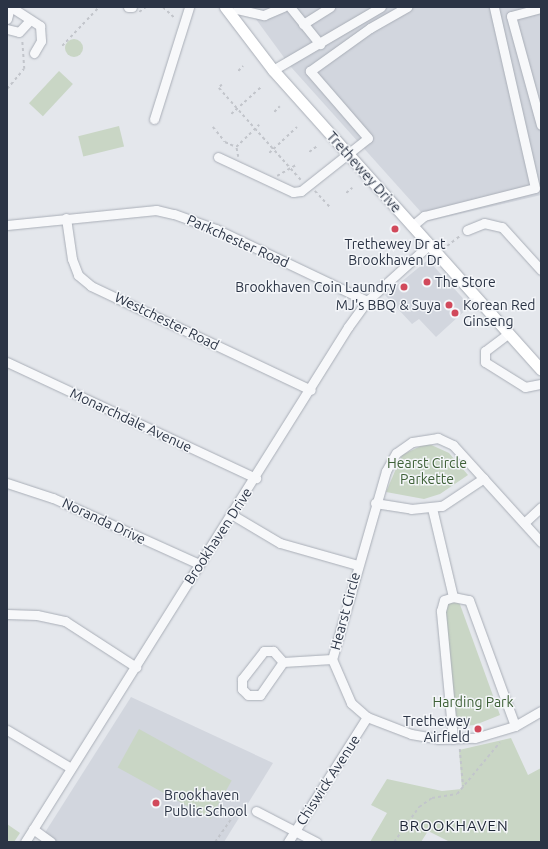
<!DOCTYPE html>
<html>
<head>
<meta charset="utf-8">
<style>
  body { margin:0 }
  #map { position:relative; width:548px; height:849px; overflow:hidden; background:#e4e7ec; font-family:Ubuntu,sans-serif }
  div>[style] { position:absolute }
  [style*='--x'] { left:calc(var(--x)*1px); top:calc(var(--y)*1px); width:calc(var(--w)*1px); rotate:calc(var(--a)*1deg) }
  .built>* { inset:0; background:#d2d6de }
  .green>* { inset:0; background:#c9d6c5; transform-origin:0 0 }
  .round { border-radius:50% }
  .path>* { height:1.5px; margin-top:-0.75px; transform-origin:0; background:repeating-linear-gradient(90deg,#c2c5cb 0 3px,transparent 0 6px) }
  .roads { filter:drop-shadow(0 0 1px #a9aeb7) drop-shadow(0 0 1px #a9aeb7) }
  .minor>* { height:9px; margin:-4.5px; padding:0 4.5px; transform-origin:4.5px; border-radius:4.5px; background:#f7f8fa }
  .major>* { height:11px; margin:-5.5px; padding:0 5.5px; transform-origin:5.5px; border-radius:5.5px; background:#fff }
  .dots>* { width:11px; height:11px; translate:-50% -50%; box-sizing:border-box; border:2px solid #f4f6f9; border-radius:50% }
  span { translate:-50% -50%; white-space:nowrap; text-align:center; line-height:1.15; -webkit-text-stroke:3px #f4f6f9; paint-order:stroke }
  .street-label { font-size:14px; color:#2b3445 }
  .poi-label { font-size:14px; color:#2b3445 }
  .left { translate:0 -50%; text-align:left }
  .right { translate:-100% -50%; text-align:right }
  .park-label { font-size:14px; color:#3f6138 }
  .neighbourhood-label { font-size:15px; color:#1d2536; letter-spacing:1px }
  .frame { position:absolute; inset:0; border:8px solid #2b3445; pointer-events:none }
</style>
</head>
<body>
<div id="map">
  <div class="built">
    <i style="clip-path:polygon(247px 7px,541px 7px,541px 195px,429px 221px,291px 67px)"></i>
    <i style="clip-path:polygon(428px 260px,470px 306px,436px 337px,419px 319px,412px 324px,385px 295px)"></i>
    <i style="clip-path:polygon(131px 697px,273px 763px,224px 842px,39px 842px)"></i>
  </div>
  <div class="green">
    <i class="round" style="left:65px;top:39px;width:18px;height:18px"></i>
    <i style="left:59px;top:71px;width:19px;height:44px;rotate:43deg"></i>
    <i style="left:119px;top:126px;width:21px;height:42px;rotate:76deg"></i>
    <i style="clip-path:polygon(427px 443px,449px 453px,468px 475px,440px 494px,424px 499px,386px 492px,402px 455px)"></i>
    <i style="clip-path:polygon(448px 598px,458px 599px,500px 715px,475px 725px,452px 727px,444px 607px)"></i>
    <i style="left:139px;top:729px;width:106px;height:44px;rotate:29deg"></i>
    <i style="clip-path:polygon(511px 738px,528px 775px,541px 768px,541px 842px,450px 842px,428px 831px,421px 842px,370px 842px,387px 813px,371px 805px,387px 779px,442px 791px,462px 789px,459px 750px)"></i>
    <i style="clip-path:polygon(7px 824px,20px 833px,14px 842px,7px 842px)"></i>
  </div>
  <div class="path">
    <i style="--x:163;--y:7;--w:18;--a:43"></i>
    <i style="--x:139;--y:12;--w:9;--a:-36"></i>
    <i style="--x:62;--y:46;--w:54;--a:-46.5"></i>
    <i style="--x:238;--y:71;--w:7;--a:-45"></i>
    <i style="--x:222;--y:85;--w:4;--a:135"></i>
    <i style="--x:219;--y:88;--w:123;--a:48.3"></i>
    <i style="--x:7;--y:89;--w:26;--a:-50"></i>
    <i style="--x:24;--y:69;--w:29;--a:-94"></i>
    <i style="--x:274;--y:112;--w:8;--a:-45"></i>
    <i style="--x:231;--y:114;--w:40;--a:-42"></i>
    <i style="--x:213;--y:127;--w:19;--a:51"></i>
    <i style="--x:225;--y:142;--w:12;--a:24"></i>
    <i style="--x:309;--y:152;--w:9;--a:-36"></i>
    <i style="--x:269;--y:153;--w:38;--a:-43"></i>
    <i style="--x:238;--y:157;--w:10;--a:-101"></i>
    <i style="--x:236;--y:147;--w:32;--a:-44"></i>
    <i style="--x:277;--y:176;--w:22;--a:-30"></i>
    <i style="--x:315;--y:191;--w:22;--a:47"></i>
    <i style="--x:346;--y:193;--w:8;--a:-40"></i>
    <i style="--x:447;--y:246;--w:18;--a:-38"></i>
    <i style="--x:460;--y:749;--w:38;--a:85"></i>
    <i style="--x:215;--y:842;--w:38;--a:-55"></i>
    <i style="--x:237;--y:811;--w:10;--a:0"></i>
    <i style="--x:394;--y:842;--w:43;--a:-54.5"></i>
    <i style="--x:419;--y:807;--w:16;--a:-35"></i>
    <i style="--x:432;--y:798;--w:25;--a:-9"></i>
    <i style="--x:457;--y:794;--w:67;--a:-50.4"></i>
  </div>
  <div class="roads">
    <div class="minor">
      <i style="--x:11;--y:7;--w:35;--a:33"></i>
      <i style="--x:40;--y:26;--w:15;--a:86"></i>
      <i style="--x:41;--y:41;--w:14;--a:120"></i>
      <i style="--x:128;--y:7;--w:4;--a:0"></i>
      <i style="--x:290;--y:7;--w:48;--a:51"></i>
      <i style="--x:541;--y:8;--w:31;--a:165"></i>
      <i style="--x:511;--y:16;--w:113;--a:74.6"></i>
      <i style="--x:237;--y:9;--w:28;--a:13"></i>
      <i style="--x:264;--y:15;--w:21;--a:-23"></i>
      <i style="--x:7;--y:19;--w:12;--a:-76"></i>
      <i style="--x:303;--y:24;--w:32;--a:-32"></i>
      <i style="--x:7;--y:29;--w:12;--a:14"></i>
      <i style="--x:19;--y:32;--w:16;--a:-47"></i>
      <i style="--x:273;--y:70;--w:125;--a:-30.3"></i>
      <i style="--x:154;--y:119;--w:117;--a:-72.6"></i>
      <i style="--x:218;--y:157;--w:83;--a:25"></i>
      <i style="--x:293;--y:192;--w:8;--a:-7"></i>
      <i style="--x:301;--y:191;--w:85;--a:-38.3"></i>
      <i style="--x:368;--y:138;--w:89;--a:-130.9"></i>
      <i style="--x:310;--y:71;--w:74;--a:-35.6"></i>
      <i style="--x:370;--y:28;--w:43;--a:-29.6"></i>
      <i style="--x:66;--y:218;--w:41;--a:81.7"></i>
      <i style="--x:72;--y:259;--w:17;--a:69"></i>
      <i style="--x:78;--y:275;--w:17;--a:40"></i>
      <i style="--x:91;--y:286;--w:243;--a:25.3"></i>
      <i style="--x:7;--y:225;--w:150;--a:-5.7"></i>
      <i style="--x:156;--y:210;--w:18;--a:13"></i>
      <i style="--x:174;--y:214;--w:45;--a:19.7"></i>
      <i style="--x:216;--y:229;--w:167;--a:25.5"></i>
      <i style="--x:412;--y:226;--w:16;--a:-40"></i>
      <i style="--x:424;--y:216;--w:114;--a:-14.2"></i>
      <i style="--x:535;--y:188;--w:186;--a:-102.8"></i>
      <i style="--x:467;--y:230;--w:18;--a:-22"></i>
      <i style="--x:484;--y:223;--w:18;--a:13"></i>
      <i style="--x:502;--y:227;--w:58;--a:47.8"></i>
      <i style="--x:509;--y:333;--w:30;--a:143"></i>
      <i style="--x:485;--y:351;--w:11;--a:90"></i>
      <i style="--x:485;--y:362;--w:47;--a:32"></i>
      <i style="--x:525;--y:387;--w:16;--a:-11"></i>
      <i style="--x:7;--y:362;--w:275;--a:25"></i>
      <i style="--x:7;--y:483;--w:48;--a:18.1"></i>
      <i style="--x:53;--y:498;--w:160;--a:24.3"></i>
      <i style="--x:375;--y:503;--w:36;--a:9"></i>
      <i style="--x:411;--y:509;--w:31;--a:-6"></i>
      <i style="--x:442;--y:506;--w:50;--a:-33.7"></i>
      <i style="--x:432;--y:508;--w:91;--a:76.7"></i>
      <i style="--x:231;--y:514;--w:57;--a:30.6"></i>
      <i style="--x:280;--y:543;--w:81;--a:15.8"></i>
      <i style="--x:524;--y:523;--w:23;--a:-43"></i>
      <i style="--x:541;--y:542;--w:131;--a:-132.2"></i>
      <i style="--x:453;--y:445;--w:17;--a:-155"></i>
      <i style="--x:438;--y:438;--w:26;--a:171"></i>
      <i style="--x:412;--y:442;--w:19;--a:145"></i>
      <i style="--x:396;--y:453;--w:21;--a:119"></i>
      <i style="--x:386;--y:471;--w:196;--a:106"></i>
      <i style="--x:332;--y:659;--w:48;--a:66.6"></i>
      <i style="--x:351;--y:703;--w:21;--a:41"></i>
      <i style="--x:367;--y:717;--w:47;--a:21.1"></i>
      <i style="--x:411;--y:734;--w:27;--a:10"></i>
      <i style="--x:438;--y:739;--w:37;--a:-2"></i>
      <i style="--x:475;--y:738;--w:42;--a:-16.7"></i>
      <i style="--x:515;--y:726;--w:30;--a:-30"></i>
      <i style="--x:7;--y:614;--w:30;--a:2"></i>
      <i style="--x:37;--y:615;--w:29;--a:12"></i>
      <i style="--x:65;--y:621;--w:85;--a:32.9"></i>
      <i style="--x:283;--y:662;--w:15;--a:-132"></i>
      <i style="--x:273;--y:651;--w:9;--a:180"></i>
      <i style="--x:264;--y:651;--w:36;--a:128"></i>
      <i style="--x:242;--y:679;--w:10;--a:90"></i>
      <i style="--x:242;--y:689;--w:8;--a:45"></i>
      <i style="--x:248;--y:695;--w:12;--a:0"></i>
      <i style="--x:260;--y:695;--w:40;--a:-55.1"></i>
      <i style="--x:283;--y:662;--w:49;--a:-3.5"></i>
      <i style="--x:7;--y:730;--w:74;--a:30.7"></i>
      <i style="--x:453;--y:739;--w:129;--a:-95.4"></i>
      <i style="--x:441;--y:611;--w:11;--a:-75"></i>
      <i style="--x:444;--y:600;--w:9;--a:-18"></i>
      <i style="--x:453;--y:597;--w:16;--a:11"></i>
      <i style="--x:469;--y:600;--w:134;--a:69.9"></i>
      <i style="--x:256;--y:811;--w:68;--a:27.3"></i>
      <i style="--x:33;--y:829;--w:22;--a:36"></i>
      <i style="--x:25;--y:842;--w:608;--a:-57.9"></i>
      <i style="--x:348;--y:327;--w:32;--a:-54"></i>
      <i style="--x:367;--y:301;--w:84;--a:-42.1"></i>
      <i style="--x:288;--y:842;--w:148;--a:-57.7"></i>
    </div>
    <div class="major">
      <i style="--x:225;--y:7;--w:79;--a:52.7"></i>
      <i style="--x:273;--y:70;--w:402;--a:48.2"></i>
    </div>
  </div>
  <div class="dots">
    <i style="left:395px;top:229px;background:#d1495b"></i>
    <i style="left:427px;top:282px;background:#d1495b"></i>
    <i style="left:404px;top:287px;background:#d1495b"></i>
    <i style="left:449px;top:305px;background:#d1495b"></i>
    <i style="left:455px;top:313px;background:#d1495b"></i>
    <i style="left:478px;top:729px;background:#d1495b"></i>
    <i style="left:156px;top:803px;background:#d1495b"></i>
  </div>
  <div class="street-label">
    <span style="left:364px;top:172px;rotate:48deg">Trethewey Drive</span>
    <span style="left:238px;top:241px;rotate:24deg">Parkchester Road</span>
    <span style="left:167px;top:321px;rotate:26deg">Westchester Road</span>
    <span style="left:131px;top:420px;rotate:25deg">Monarchdale Avenue</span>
    <span style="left:104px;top:521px;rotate:25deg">Noranda Drive</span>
    <span style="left:218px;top:536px;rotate:-57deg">Brookhaven Drive</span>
    <span style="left:345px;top:611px;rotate:-75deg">Hearst Circle</span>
    <span style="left:328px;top:780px;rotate:-57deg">Chiswick Avenue</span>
  </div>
  <div class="poi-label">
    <span style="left:395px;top:252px">Trethewey Dr at<br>Brookhaven Dr</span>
    <span class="left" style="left:435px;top:282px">The Store</span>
    <span class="right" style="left:396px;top:287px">Brookhaven Coin Laundry</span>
    <span class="right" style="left:441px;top:305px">MJ's BBQ &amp; Suya</span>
    <span class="left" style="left:463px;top:313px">Korean Red<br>Ginseng</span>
    <span class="right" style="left:470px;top:729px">Trethewey<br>Airfield</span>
    <span class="left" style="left:164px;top:803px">Brookhaven<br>Public School</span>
  </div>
  <div class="park-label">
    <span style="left:427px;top:471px">Hearst Circle<br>Parkette</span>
    <span style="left:473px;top:702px">Harding Park</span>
  </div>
  <div class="neighbourhood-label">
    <span style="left:454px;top:826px">BROOKHAVEN</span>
  </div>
  <div class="frame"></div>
</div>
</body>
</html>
